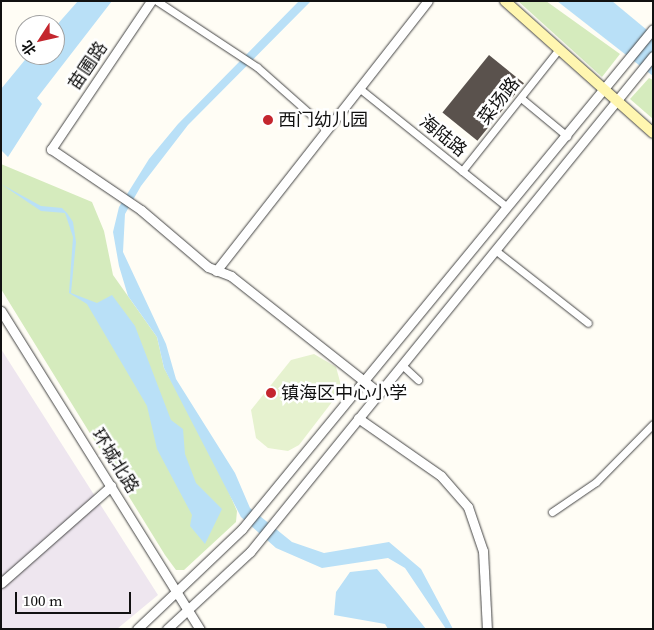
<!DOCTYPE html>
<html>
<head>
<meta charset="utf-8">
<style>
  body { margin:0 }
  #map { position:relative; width:654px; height:630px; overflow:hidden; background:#fffdf5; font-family:"Source Serif 4","Noto Sans SC",serif }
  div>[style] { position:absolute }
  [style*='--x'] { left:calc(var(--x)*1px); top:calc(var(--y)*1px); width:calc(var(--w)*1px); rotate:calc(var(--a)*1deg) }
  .industrial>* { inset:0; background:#eee6ef }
  .green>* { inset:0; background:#d5ebbd }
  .pitch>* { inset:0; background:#e6f2cf }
  .water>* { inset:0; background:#b9e0f7 }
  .building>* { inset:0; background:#5a524d; transform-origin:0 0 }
  .roads { filter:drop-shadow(0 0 1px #444) drop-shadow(0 0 1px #444) }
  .minor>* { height:7px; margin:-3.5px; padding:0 3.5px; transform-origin:3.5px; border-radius:3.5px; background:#fff }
  .tertiary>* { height:9px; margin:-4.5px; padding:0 4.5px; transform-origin:4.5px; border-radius:4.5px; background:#fff }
  .secondary>* { height:10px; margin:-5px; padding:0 5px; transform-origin:5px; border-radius:5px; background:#fff6b0 }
  .dots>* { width:14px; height:14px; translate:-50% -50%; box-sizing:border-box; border:2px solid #fff; border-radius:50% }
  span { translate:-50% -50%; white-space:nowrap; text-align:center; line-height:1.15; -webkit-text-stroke:5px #fff; paint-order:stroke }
  .street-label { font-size:18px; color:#111 }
  .poi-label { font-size:18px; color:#111 }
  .left { translate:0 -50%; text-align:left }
  .frame { position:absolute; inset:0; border:2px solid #111; pointer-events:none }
  .north { position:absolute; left:15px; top:15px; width:50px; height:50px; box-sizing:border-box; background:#fff; border:1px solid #a0a0a0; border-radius:50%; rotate:235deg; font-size:14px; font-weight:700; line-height:20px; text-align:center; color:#111 }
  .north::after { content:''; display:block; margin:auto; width:18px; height:22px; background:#c4262e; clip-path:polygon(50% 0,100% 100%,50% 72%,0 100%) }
  .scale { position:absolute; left:15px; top:592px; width:116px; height:22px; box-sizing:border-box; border:2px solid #111; border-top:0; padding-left:6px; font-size:15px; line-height:18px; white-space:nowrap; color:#111; -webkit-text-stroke:4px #fff; paint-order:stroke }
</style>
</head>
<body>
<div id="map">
  <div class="industrial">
    <i style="clip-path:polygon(1px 349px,158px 595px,117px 629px,1px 629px)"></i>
  </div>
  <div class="green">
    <i style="clip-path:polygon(518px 1px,546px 1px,620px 54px,602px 77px)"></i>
    <i style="clip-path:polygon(649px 78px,653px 80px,653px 119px,630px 99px)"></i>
    <i style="clip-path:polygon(1px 164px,92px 202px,104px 231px,113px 275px,157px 337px,164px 368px,214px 458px,237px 511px,236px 522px,184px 570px,176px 570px,165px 555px,1px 289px)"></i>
  </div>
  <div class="pitch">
    <i style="clip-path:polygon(314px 354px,336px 367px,342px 389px,299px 445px,288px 451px,268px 448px,256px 438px,251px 410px,291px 360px)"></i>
  </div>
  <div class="water">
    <i style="clip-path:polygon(78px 1px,112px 1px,37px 98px,42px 104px,8px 157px,1px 150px,1px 89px,29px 55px,55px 55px,55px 27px)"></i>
    <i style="clip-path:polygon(299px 1px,311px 1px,188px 125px,141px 186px,125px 214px,123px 252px,166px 344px,176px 379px,235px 473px,250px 508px,292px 542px,324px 553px,389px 542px,421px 569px,453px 629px,446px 629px,405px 568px,388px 558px,322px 568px,276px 548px,241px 517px,164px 368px,157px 337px,128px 296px,119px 266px,113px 232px,119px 207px,149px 159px,178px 124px)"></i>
    <i style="clip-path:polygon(557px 1px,612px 1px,653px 35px,653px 76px)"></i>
    <i style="clip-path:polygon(1px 184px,41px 206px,62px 208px,67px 213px,73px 222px,76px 242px,71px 293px,97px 303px,112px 295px,135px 326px,171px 420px,183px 429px,185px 454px,196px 483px,222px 509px,205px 544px,190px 526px,192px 515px,157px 449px,147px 406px,87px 304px,69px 293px,73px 237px,65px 213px,41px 211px)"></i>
    <i style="clip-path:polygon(377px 569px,399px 595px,426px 629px,388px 629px,385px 624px,334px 615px,336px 592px,350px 572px)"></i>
  </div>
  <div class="building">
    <i style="left:489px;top:55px;width:45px;height:74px;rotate:39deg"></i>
  </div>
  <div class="roads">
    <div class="minor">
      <i style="--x:157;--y:1;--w:120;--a:33.4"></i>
      <i style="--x:257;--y:67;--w:94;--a:41.5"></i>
      <i style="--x:359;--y:88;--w:190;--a:38.8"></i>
      <i style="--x:521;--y:98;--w:60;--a:39.6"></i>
      <i style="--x:462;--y:171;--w:156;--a:-51.5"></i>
      <i style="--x:495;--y:250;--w:118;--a:38.1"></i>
      <i style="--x:402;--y:365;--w:22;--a:43"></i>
      <i style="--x:552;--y:512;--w:53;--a:-34.3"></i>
      <i style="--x:596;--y:482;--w:81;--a:-45.5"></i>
    </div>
    <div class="tertiary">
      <i style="--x:151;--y:1;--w:179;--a:124"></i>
      <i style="--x:51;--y:149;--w:109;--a:34.1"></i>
      <i style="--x:141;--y:210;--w:88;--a:40.4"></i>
      <i style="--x:208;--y:267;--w:25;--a:21"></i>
      <i style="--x:231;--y:276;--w:189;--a:38.3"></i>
      <i style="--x:216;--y:271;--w:343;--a:-51.9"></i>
      <i style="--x:1;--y:311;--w:375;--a:58"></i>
      <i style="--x:358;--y:418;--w:101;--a:34.9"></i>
      <i style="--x:441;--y:476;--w:41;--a:48.9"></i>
      <i style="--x:468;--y:507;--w:46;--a:71.2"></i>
      <i style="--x:483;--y:551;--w:78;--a:87.1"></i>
      <i style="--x:1;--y:583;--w:147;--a:-41.4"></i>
      <i style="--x:137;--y:629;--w:145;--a:-43.6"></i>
      <i style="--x:242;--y:529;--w:647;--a:-50.58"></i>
      <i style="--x:167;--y:629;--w:113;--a:-42.9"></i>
      <i style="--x:250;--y:552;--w:639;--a:-50.91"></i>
    </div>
    <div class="secondary">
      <i style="--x:505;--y:1;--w:198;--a:41.7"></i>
    </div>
  </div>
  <div class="dots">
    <i style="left:268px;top:120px;background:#c4262e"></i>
    <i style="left:271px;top:393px;background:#c4262e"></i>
  </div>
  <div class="street-label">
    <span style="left:88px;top:66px;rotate:-56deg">苗圃路</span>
    <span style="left:499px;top:101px;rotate:-52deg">菜场路</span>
    <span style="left:443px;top:136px;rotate:39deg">海陆路</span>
    <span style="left:115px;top:461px;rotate:58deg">环城北路</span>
  </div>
  <div class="poi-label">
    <span class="left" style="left:278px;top:120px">西门幼儿园</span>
    <span class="left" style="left:281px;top:393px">镇海区中心小学</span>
  </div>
  <div class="frame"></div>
  <div class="north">北</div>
  <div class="scale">100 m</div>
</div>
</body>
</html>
